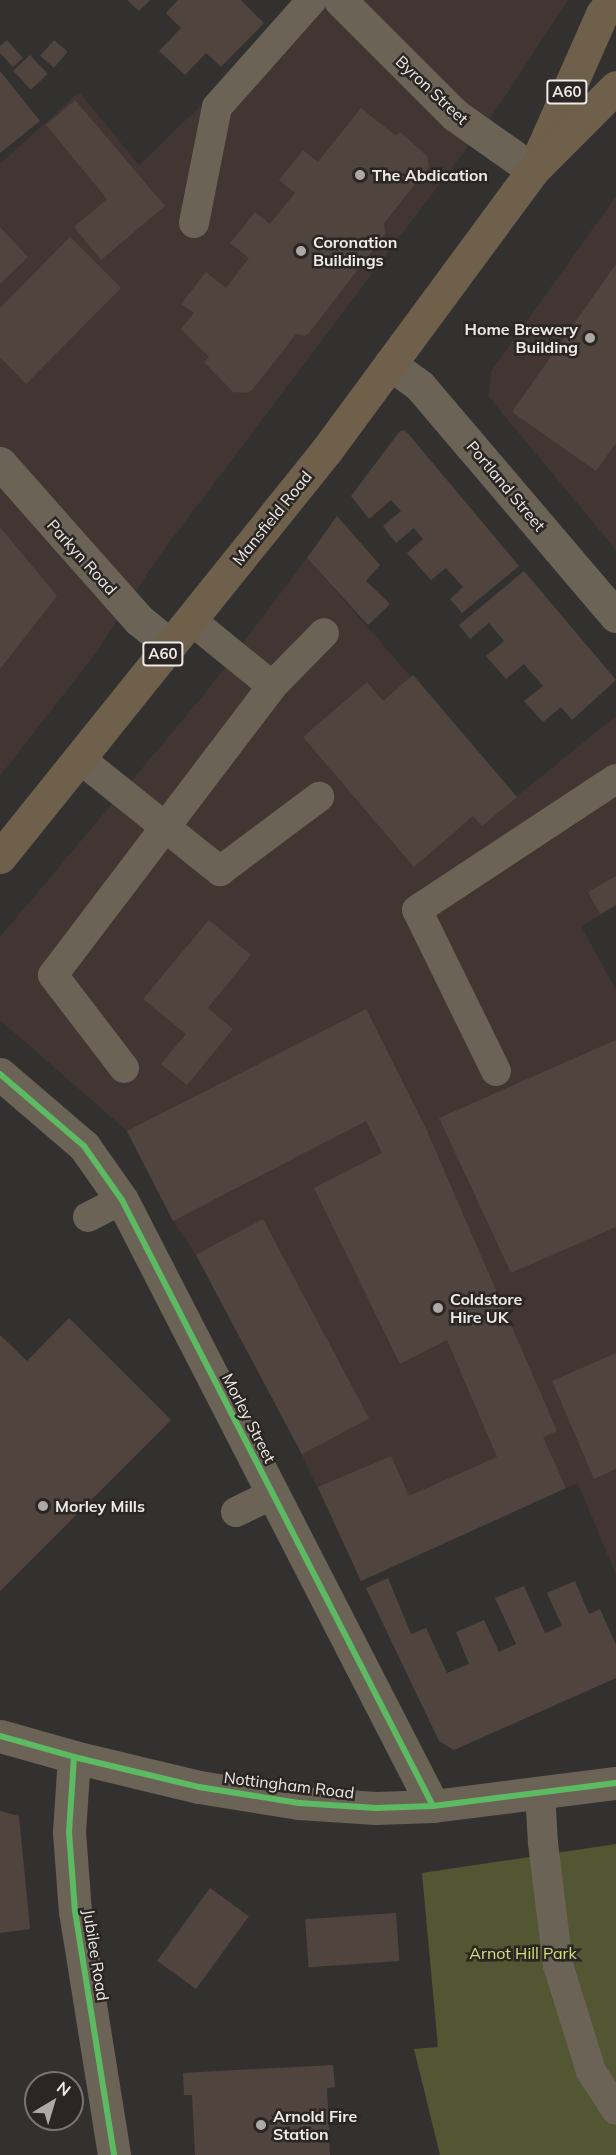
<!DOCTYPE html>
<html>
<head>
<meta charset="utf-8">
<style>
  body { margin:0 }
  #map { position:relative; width:616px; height:2155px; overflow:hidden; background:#33312f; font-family:Mulish,sans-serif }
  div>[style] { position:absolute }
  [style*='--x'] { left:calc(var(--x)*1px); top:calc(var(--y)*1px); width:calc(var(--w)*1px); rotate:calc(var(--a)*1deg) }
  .built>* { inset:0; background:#413631 }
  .green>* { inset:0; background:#525633 }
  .building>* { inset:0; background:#50453e; transform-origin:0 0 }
  .service>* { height:30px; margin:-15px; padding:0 15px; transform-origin:15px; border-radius:15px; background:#6c6357 }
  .minor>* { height:33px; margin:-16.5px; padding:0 16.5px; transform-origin:16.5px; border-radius:16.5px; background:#6c6357 }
  .tertiary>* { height:33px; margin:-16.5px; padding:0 16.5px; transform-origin:16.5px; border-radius:16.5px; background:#6c6357 }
  .trunk>* { height:33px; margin:-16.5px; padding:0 16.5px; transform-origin:16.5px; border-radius:16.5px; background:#6e604a }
  .cycleway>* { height:6px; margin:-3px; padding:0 3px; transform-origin:3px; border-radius:3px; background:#5cba63 }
  .dots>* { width:16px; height:16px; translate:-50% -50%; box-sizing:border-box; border:3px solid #2b2623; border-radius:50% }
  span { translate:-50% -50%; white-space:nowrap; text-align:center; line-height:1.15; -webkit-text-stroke:5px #2b2623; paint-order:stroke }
  .shield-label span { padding:2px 4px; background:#2b2623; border:2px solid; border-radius:4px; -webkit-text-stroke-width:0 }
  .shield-label { font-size:15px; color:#eeeae8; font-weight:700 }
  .street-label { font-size:16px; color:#eeeae8 }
  .poi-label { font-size:16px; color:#eeeae8; font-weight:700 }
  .left { translate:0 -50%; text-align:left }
  .right { translate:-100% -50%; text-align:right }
  .park-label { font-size:16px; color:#d4e07b }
  .north { position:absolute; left:24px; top:2071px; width:60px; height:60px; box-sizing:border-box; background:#2b2623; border:2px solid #797472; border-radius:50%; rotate:38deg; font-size:16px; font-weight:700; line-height:24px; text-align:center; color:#eeeae8 }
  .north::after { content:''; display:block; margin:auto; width:21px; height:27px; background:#ada9a7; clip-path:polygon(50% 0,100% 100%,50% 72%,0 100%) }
</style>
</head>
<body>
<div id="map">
  <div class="built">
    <i style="clip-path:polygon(311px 0,568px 0,500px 104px,157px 559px,96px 653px,0 776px,0 164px,79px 92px,139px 165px)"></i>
    <i style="clip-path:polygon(616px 196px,616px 550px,489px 397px,491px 371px)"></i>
    <i style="clip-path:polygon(307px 558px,516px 797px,616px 716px,616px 906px,581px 926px,616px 990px,616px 1575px,578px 1483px,361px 1581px,301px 1453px,196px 1255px,173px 1221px,127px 1131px,0 1020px,0 937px,207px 691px)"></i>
  </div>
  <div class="green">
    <i style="clip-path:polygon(616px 1844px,616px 2155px,440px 2155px,414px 2049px,438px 2047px,422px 1873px)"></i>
  </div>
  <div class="building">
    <i style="clip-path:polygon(127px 0,150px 0,139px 11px)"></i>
    <i style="clip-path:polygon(178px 0,241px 0,264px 23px,221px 67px,206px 53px,185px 75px,159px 51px,181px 28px,166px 13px)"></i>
    <i style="clip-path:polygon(7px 40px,23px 58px,13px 67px,0 53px,0 46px)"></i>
    <i style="left:54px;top:40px;width:18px;height:21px;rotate:41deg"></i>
    <i style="left:30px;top:55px;width:26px;height:23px;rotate:47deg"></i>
    <i style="clip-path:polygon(0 71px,40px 121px,0 153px)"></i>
    <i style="clip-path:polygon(75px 100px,165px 206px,101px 260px,74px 227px,107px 199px,46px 125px)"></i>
    <i style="clip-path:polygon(361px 108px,396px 136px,400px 132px,427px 156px,429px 167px,384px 223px,385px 234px,309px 333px,305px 336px,296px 334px,253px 389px,248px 393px,233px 392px,204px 362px,209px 357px,181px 329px,194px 313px,181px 304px,206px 272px,226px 288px,249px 258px,230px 243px,255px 212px,270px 224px,295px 193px,279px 180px,303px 150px,318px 162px)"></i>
    <i style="clip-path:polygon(0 227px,28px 257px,0 284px)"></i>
    <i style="clip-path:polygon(70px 237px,121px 288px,26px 384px,0 357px,0 308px)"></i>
    <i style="clip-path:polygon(616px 264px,616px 443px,596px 471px,512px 412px)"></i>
    <i style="clip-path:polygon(405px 430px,519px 566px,462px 613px,450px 599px,463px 587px,446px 568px,431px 580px,407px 553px,423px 539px,414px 528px,396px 543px,383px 526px,401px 511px,391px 500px,369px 519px,351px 496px,400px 431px)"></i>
    <i style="clip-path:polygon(337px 516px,380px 565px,366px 581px,390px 604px,368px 625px,307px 558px)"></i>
    <i style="clip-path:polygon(0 527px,57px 596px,0 669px)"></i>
    <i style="clip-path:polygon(524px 571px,616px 680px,572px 720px,561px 707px,543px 722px,524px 701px,543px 686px,524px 664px,506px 679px,486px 656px,504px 641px,489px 623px,470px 639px,459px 625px)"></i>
    <i style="clip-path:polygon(413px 675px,517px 797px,482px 826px,473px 816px,414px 867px,303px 737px,367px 682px,383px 701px)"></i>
    <i style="clip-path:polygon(616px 876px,616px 905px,600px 914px,588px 892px)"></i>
    <i style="clip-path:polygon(209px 920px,251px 955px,208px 1008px,233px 1029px,187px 1085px,161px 1064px,186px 1034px,143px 999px)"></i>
    <i style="clip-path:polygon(366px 1009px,427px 1131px,557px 1431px,543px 1437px,566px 1488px,361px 1581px,318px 1487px,391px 1456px,409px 1496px,497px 1457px,447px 1340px,400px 1364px,314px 1188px,382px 1153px,366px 1121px,173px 1221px,127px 1131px)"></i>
    <i style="clip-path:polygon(616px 1040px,616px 1227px,511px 1273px,439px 1118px)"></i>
    <i style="left:263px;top:1219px;width:226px;height:76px;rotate:62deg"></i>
    <i style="clip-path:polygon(69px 1318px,171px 1420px,0 1591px,0 1335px,27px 1361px)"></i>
    <i style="clip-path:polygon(616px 1353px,616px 1469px,594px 1479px,552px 1381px)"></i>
    <i style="clip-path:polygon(388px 1578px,411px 1634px,426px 1628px,447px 1673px,469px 1664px,456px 1632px,484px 1620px,499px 1652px,516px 1644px,495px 1598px,524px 1586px,545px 1633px,562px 1626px,547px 1593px,575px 1581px,589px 1614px,600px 1609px,616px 1645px,616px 1678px,454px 1750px,439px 1741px,366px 1588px)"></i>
    <i style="clip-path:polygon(0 1811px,19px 1816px,30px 1929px,0 1933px)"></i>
    <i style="left:210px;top:1888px;width:48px;height:90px;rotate:36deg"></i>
    <i style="left:396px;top:1913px;width:48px;height:91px;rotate:86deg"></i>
    <i style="clip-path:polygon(333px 2065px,335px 2087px,327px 2088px,330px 2155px,195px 2155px,192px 2095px,184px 2095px,183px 2073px)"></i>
  </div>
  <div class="service">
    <i style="--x:194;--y:223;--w:118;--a:-78.8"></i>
    <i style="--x:217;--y:107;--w:143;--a:-48.4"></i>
    <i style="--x:191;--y:620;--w:104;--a:39.2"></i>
    <i style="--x:79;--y:758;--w:181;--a:38.7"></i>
    <i style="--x:220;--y:871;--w:124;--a:-36.8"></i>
    <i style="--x:124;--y:1068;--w:117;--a:-127.4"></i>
    <i style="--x:53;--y:975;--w:363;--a:-52.8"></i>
    <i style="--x:272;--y:686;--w:74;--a:-45.5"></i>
    <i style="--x:496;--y:1071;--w:179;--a:-116.1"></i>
    <i style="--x:417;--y:910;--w:238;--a:-33.4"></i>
    <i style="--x:88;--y:1217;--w:38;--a:-27"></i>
    <i style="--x:236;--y:1512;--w:41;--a:-25.9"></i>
    <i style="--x:540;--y:1793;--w:50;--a:86.6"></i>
    <i style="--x:543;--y:1843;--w:123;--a:83"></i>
    <i style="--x:558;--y:1965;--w:111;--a:72.7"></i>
    <i style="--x:591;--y:2071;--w:46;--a:57.3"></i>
  </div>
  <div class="minor">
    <i style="--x:340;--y:0;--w:163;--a:45"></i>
    <i style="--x:455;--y:115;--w:95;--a:35.2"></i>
    <i style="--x:390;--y:364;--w:37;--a:36"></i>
    <i style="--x:420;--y:386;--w:302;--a:49.6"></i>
    <i style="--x:0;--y:463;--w:210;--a:48.5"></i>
    <i style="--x:139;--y:620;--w:40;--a:39"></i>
    <i style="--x:0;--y:1074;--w:111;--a:40.6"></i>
    <i style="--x:84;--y:1146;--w:66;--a:54.9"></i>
    <i style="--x:122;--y:1200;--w:681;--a:62.83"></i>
    <i style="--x:74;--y:1757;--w:75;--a:93.8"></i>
    <i style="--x:69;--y:1832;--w:79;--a:85.7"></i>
    <i style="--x:75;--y:1911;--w:247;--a:80.9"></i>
  </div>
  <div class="tertiary">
    <i style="--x:0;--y:1736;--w:77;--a:15.8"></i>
    <i style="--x:74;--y:1757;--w:129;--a:13.5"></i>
    <i style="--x:199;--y:1787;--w:101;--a:9.1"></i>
    <i style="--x:299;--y:1803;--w:77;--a:3.7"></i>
    <i style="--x:376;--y:1808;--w:57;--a:-2"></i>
    <i style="--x:433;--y:1806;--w:184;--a:-7.2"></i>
  </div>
  <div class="trunk">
    <i style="--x:541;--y:152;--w:151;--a:-66.2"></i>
    <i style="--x:602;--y:14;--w:17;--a:-54"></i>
    <i style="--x:0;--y:857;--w:521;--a:-51.24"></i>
    <i style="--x:326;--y:451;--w:349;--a:-53.6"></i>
    <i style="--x:533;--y:170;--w:117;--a:-45"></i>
  </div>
  <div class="cycleway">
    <i style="--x:0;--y:1074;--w:111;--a:40.6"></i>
    <i style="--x:84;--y:1146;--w:66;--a:54.9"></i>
    <i style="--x:122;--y:1200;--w:681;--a:62.83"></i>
    <i style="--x:0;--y:1736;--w:77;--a:15.8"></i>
    <i style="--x:74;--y:1757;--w:129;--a:13.5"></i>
    <i style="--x:199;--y:1787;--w:101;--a:9.1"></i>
    <i style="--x:299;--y:1803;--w:77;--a:3.7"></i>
    <i style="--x:376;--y:1808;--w:57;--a:-2"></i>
    <i style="--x:433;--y:1806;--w:184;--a:-7.2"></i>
    <i style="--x:74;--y:1757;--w:75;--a:93.8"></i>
    <i style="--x:69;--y:1832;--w:79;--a:85.7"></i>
    <i style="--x:75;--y:1911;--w:247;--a:80.9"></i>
  </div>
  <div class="dots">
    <i style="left:360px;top:175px;background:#ada9a7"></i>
    <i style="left:301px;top:251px;background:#ada9a7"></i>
    <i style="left:590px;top:338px;background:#ada9a7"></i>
    <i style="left:438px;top:1308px;background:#ada9a7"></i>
    <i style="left:43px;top:1506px;background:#ada9a7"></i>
    <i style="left:261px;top:2125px;background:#ada9a7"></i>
  </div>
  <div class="shield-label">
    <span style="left:567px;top:92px">A60</span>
    <span style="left:163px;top:654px">A60</span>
  </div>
  <div class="street-label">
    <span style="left:432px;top:90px;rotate:43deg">Byron Street</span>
    <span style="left:506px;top:486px;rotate:50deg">Portland Street</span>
    <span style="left:272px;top:518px;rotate:-51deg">Mansfield Road</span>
    <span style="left:82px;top:557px;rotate:48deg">Parkyn Road</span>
    <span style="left:249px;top:1418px;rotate:63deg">Morley Street</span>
    <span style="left:289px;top:1785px;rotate:7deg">Nottingham Road</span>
    <span style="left:96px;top:1955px;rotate:81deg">Jubilee Road</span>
  </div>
  <div class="poi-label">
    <span class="left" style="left:372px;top:175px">The Abdication</span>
    <span class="left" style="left:313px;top:251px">Coronation<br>Buildings</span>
    <span class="right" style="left:578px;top:338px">Home Brewery<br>Building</span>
    <span class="left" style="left:450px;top:1308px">Coldstore<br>Hire UK</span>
    <span class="left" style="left:55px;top:1506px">Morley Mills</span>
    <span class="left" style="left:273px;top:2125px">Arnold Fire<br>Station</span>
  </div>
  <div class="park-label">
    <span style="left:523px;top:1953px">Arnot Hill Park</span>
  </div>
  <div class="north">N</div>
</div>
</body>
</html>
